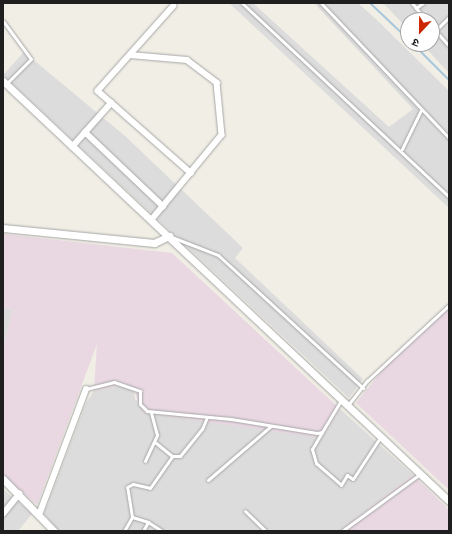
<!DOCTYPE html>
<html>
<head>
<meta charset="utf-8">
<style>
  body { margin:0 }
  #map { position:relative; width:452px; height:534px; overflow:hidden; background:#f0eee5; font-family:"DejaVu Sans","Noto Sans Devanagari",sans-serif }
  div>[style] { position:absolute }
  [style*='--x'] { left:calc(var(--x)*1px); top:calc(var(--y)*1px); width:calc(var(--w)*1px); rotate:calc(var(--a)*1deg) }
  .residential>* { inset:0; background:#dddcdc }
  .industrial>* { inset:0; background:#e9d7e2 }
  .stream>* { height:2px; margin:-1px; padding:0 1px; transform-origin:1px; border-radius:1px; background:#a6c7dd }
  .roads { filter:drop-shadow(0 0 1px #a6a6a6) drop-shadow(0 0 1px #a6a6a6) }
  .service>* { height:3px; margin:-1.5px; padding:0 1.5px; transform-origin:1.5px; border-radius:1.5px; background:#fff }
  .minor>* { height:5.5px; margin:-2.75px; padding:0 2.75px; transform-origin:2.75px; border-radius:2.75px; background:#fff }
  .tertiary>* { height:7px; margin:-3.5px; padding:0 3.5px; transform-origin:3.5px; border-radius:3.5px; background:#fff }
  span { translate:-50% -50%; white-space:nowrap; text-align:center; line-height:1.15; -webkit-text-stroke:3.5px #fff; paint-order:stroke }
  .frame { position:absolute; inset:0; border:4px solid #1f1f1f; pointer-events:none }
  .north { position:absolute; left:400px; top:12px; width:40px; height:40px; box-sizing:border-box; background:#fff; border:1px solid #a5a5a5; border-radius:50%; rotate:202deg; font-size:11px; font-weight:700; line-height:16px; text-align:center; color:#1f1f1f }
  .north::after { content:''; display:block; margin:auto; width:14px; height:18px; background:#cd2501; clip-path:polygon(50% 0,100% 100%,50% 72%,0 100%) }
</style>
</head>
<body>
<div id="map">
  <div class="residential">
    <i style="clip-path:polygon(229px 3px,253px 3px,389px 127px,413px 109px,314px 3px,358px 3px,379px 22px,449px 91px,449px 208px)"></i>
    <i style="clip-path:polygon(383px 3px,449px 3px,449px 73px,422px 44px,432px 44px,432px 20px,408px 20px,408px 29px)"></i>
    <i style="clip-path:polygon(24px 52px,125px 136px,243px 248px,235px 258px,363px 379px,349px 398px,3px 75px)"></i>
    <i style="clip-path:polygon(3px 308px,13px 309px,3px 349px)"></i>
    <i style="clip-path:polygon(121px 386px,134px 390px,135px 400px,322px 438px,340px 409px,413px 475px,339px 531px,59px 531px,44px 514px,86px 403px,94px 391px)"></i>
    <i style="clip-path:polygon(3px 489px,32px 514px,18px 531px,3px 531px)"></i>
  </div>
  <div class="industrial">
    <i style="clip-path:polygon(3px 234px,172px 253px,340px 409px,322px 438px,143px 413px,134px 390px,120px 386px,94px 391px,97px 344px,37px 505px,3px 475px,3px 349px,13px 309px,3px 308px)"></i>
    <i style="clip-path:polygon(449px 308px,449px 490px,356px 403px,385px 367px)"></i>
    <i style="clip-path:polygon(413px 475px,449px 510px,449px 531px,339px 531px)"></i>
  </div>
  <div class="stream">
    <i style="--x:370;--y:3;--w:52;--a:43.5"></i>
    <i style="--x:413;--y:44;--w:51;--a:45"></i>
  </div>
  <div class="roads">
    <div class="service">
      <i style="--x:242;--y:3;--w:284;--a:43.1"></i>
      <i style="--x:321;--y:3;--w:186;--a:46.5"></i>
      <i style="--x:412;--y:3;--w:22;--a:51"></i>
      <i style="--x:416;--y:8;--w:9;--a:-36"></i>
      <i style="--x:3;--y:21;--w:47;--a:53.6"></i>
      <i style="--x:31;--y:59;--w:35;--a:135"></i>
      <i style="--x:432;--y:27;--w:25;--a:48"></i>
      <i style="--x:435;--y:31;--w:20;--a:-45"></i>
      <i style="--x:402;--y:149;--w:43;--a:-64"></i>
      <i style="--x:169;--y:236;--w:53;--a:21.2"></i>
      <i style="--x:218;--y:255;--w:197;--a:42.5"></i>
      <i style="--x:86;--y:389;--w:29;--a:-14"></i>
      <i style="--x:114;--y:382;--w:28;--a:19"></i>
      <i style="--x:140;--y:391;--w:13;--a:90"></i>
      <i style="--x:140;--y:404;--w:10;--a:45"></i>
      <i style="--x:147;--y:411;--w:84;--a:5.4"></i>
      <i style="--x:231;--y:419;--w:87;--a:9.2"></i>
      <i style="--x:317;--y:433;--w:5;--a:-11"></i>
      <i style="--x:322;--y:432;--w:37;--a:-59"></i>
      <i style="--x:348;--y:405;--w:31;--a:-52"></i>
      <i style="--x:367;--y:381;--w:112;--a:-42.8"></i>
      <i style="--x:322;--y:432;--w:20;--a:120"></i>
      <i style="--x:312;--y:449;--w:15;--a:74"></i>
      <i style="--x:316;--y:463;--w:33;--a:41"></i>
      <i style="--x:341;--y:485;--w:12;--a:-59"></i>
      <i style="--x:347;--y:475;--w:7;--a:34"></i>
      <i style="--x:353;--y:479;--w:51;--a:-56.9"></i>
      <i style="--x:172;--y:456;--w:8;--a:0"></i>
      <i style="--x:180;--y:456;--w:35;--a:-51"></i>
      <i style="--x:202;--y:429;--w:13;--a:-67"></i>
      <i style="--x:145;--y:461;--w:29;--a:-65"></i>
      <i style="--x:157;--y:435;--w:24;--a:-105"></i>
      <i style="--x:208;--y:480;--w:83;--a:-40.6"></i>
      <i style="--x:245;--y:511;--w:29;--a:44"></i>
      <i style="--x:132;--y:517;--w:17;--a:17"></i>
      <i style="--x:124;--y:531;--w:16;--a:-60"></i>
      <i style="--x:132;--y:517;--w:30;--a:-99"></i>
      <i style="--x:127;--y:487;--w:7;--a:-27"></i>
      <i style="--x:133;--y:484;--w:17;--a:13"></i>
      <i style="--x:150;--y:488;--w:39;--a:-55"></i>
      <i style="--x:172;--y:456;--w:21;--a:-141"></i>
      <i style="--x:143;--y:531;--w:10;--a:-61"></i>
      <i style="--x:148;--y:522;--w:17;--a:33"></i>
      <i style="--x:342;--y:531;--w:97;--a:-36.2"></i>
    </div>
    <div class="minor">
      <i style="--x:174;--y:6;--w:114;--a:131.8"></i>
      <i style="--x:98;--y:91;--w:124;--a:41.4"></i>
      <i style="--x:130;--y:55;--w:57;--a:5"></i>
      <i style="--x:187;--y:60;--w:38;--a:37"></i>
      <i style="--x:217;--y:83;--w:52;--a:84.5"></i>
      <i style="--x:222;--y:135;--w:110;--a:129.5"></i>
      <i style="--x:85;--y:132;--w:108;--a:43.5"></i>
      <i style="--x:72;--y:147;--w:59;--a:-48.4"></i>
      <i style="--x:3;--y:514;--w:26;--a:-51"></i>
      <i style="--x:39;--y:515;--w:134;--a:-69.5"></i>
    </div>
    <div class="tertiary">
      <i style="--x:3;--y:81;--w:613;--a:43.28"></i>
      <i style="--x:3;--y:228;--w:152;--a:5.7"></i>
      <i style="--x:154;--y:243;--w:17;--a:-25"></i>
      <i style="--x:3;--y:479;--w:73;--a:45.6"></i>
    </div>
  </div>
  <div class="frame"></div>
  <div class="north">उ</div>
</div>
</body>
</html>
